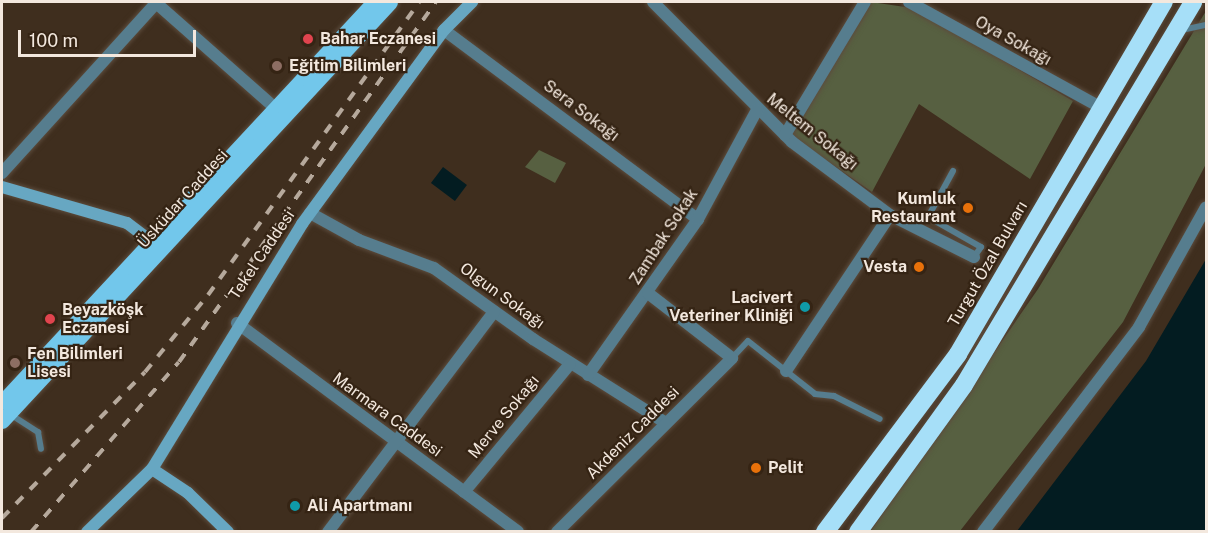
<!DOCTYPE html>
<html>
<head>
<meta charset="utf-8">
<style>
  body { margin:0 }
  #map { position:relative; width:1208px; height:533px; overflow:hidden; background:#3f2e1e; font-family:"Public Sans",sans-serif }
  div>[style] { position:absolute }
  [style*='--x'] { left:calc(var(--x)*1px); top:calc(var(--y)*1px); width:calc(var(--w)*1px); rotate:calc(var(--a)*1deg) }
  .green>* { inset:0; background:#576041 }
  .water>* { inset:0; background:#031c21; transform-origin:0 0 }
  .roads { filter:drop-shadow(0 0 2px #5c4c3d) drop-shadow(0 0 2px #5c4c3d) }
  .lane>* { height:6px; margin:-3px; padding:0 3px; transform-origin:3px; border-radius:3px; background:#567d8e }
  .street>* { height:12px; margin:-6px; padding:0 6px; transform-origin:6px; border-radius:6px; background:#567d8e }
  .secondary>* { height:12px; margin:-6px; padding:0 6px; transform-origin:6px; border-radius:6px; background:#67a7c2 }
  .primary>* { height:15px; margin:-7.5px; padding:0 7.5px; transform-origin:7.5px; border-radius:7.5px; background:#72c7eb }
  .highway>* { height:18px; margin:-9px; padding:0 9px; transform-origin:9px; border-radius:9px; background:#a6dff8 }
  .rail>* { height:4px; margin-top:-2px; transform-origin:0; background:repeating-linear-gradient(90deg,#b6a99c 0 10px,transparent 0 20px) }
  .dots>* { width:16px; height:16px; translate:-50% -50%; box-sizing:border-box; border:3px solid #352414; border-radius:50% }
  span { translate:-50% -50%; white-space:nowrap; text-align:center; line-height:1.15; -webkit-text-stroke:4.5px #352414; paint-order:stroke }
  .poi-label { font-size:16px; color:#f3e8de; font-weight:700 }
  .left { translate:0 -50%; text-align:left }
  .right { translate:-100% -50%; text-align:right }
  .street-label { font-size:16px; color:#f3e8de }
  .frame { position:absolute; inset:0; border:3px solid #f3e8de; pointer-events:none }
  .scale { position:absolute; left:18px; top:30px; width:178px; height:27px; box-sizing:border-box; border:3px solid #f3e8de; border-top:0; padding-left:8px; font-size:18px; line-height:21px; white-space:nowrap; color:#f3e8de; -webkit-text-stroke:4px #352414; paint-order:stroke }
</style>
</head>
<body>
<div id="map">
  <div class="green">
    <i style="clip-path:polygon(871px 2px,912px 8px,1073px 101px,1030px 179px,919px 104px,872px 192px,789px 134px)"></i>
    <i style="clip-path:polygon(1206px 11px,1206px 164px,1123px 322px,960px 531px,870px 532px,1038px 289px)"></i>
    <i style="clip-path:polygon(539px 150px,566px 163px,555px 183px,525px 167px)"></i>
  </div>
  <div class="water">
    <i style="left:443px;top:167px;width:30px;height:20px;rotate:37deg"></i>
    <i style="clip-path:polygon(1206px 259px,1206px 531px,1017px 531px,1146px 361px)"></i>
  </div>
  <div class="roads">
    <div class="lane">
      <i style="--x:1182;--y:30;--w:25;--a:-12"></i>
      <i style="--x:953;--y:171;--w:52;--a:118.5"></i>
      <i style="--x:928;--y:217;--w:61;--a:29.5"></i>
      <i style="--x:981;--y:247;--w:12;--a:125"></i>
      <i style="--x:732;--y:358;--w:23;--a:-47"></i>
      <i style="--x:748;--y:341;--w:85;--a:38.3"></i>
      <i style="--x:815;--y:394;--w:19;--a:6"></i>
      <i style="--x:834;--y:396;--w:51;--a:26.6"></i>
      <i style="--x:2;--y:409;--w:43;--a:32.6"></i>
      <i style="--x:38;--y:432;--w:17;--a:80"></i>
    </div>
    <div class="street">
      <i style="--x:155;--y:2;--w:159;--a:41.4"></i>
      <i style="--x:653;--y:2;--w:197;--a:45.2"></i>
      <i style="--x:792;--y:142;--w:122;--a:36.7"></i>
      <i style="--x:890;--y:215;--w:94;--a:26.6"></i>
      <i style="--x:909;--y:2;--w:220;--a:28.8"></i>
      <i style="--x:444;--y:30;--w:317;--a:36.7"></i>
      <i style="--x:785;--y:135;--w:155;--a:-59"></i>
      <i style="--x:2;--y:173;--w:229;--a:-47.8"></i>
      <i style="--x:310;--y:213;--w:56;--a:28.9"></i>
      <i style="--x:359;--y:240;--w:80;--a:20.5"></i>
      <i style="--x:434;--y:268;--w:122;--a:35.6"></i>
      <i style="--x:533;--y:339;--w:157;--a:32.3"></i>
      <i style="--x:237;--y:323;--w:350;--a:36.6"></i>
      <i style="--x:786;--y:371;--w:187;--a:-56.3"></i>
      <i style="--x:588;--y:375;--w:191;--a:-54.8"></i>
      <i style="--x:698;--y:219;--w:124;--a:-61.6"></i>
      <i style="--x:464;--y:492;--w:166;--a:-50.4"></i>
      <i style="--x:328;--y:532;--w:276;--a:-53"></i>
      <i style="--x:557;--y:532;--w:247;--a:-44.8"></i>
      <i style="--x:732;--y:358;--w:106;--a:-142.3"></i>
      <i style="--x:983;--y:532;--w:258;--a:-52.7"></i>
      <i style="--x:1139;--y:327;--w:137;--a:-60.8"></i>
    </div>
    <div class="secondary">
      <i style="--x:2;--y:187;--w:130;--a:16.1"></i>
      <i style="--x:127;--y:223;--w:39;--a:37"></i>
      <i style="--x:152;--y:469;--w:43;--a:33.7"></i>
      <i style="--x:188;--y:493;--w:56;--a:44.3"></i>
      <i style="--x:87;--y:532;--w:91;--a:-44.1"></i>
      <i style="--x:152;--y:469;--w:287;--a:-58.5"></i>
      <i style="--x:302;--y:224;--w:240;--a:-53.8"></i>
      <i style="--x:444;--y:30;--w:40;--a:-45"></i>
    </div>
    <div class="primary">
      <i style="--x:2;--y:402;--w:546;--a:-47.08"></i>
      <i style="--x:2;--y:421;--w:571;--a:-47.2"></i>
    </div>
    <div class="highway">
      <i style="--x:825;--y:532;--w:222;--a:-53.2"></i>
      <i style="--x:958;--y:354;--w:408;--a:-59.7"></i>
      <i style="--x:858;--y:532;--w:181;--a:-54.2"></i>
      <i style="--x:964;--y:385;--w:446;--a:-59.1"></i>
    </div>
  </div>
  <div class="rail">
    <i style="--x:2;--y:518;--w:204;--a:-45.6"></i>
    <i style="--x:145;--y:372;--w:99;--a:-50.7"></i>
    <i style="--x:208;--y:295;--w:361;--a:-54.2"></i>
    <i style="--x:31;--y:532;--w:225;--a:-49"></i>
    <i style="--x:179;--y:362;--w:442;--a:-54.5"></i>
  </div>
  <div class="dots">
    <i style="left:308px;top:39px;background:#e0444e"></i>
    <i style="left:277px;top:66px;background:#8d6e63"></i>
    <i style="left:968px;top:208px;background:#e8710a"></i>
    <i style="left:919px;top:267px;background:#e8710a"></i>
    <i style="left:805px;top:307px;background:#0f9aa8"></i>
    <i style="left:50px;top:319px;background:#e0444e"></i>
    <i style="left:15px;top:363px;background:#8d6e63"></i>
    <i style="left:756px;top:468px;background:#e8710a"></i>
    <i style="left:295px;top:506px;background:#0f9aa8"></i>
  </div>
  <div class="poi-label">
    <span class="left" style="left:320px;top:39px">Bahar Eczanesi</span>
    <span class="left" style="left:289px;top:66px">Eğitim Bilimleri</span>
    <span class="right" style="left:956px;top:208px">Kumluk<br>Restaurant</span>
    <span class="right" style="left:907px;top:267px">Vesta</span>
    <span class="right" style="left:793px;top:307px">Lacivert<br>Veteriner Kliniği</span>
    <span class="left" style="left:62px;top:319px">Beyazköşk<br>Eczanesi</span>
    <span class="left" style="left:27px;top:363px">Fen Bilimleri<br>Lisesi</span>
    <span class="left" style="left:768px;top:468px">Pelit</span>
    <span class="left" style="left:307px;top:506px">Ali Apartmanı</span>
  </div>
  <div class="street-label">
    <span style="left:1013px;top:41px;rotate:29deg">Oya Sokağı</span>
    <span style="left:581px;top:111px;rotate:37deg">Sera Sokağı</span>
    <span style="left:812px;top:132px;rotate:39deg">Meltem Sokağı</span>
    <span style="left:183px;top:199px;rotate:-48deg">Üsküdar Caddesi</span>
    <span style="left:664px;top:237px;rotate:-57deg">Zambak Sokak</span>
    <span style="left:262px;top:255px;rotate:-56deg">Tekel Caddesi</span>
    <span style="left:988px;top:264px;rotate:-60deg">Turgut Özal Bulvarı</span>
    <span style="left:502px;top:296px;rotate:36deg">Olgun Sokağı</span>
    <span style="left:387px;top:415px;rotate:36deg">Marmara Caddesi</span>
    <span style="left:504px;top:417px;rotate:-51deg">Merve Sokağı</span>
    <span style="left:633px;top:433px;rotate:-45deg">Akdeniz Caddesi</span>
  </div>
  <div class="frame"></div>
  <div class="scale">100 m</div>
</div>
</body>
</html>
